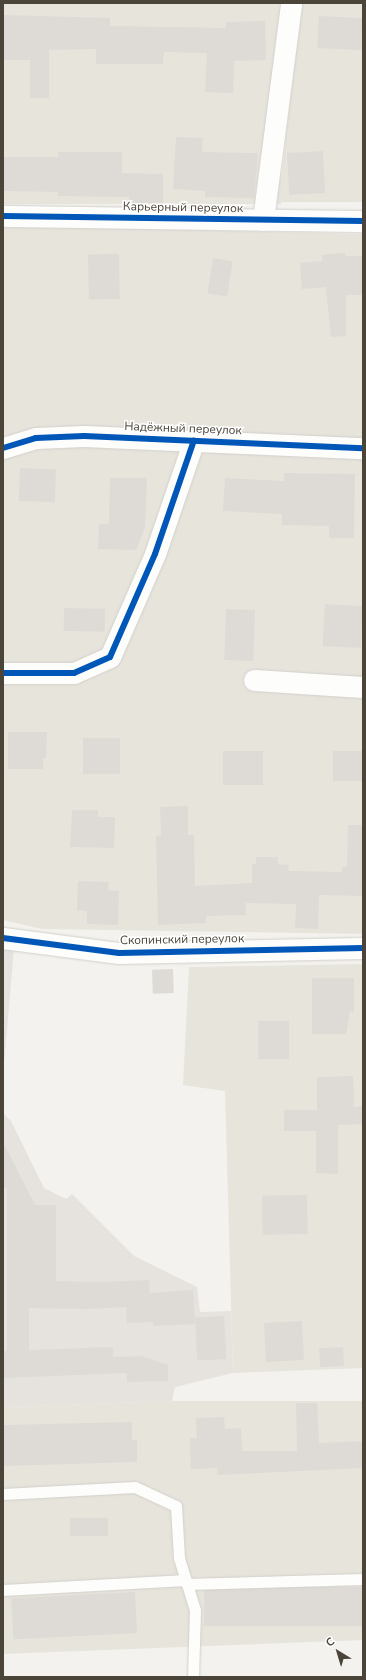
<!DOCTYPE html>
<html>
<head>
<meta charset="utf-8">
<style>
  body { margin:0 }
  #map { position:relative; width:366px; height:1680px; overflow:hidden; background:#f4f2ee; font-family:"Nunito Sans",sans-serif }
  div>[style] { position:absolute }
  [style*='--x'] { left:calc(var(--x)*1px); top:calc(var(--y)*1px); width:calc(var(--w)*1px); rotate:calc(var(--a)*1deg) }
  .residential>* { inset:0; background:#e7e4dc; transform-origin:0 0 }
  .industrial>* { inset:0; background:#e6e2de }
  .building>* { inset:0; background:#dedbd6; transform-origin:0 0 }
  .roads { filter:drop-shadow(0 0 1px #d2d0cb) drop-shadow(0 0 1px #d2d0cb) }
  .service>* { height:11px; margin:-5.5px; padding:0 5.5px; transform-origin:5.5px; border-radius:5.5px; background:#fdfdfc }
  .minor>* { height:21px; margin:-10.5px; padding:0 10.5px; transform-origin:10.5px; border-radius:10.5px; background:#fdfdfc }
  .cycleway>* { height:6px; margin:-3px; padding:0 3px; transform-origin:3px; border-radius:3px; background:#0057b8 }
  span { translate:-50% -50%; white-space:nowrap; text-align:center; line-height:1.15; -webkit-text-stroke:3px #fff; paint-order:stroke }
  .street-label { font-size:12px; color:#4b4439 }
  .frame { position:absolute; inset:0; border:4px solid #4b4439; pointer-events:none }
  .north { position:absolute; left:318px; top:1632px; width:40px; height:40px; -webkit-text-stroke:3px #fff; paint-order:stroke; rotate:322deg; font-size:11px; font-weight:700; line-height:16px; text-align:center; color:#4b4439 }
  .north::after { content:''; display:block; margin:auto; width:14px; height:18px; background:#4b4439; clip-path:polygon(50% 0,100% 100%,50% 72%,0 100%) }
</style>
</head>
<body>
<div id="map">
  <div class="residential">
    <i style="left:3px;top:3px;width:278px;height:201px"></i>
    <i style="clip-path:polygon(300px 3px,363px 3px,363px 202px,279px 202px)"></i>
    <i style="clip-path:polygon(3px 226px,363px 234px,363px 934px,42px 929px,3px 920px)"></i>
    <i style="clip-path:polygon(363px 964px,363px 1368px,233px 1373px,225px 1091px,183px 1085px,189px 967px)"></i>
    <i style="clip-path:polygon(172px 1401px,363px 1401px,363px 1640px,3px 1654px,3px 1407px)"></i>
  </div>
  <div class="industrial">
    <i style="clip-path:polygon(3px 947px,14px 948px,3px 1075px)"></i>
    <i style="clip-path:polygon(3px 1113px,11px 1121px,44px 1188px,66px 1199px,72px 1194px,134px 1256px,197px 1287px,200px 1312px,231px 1311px,233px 1373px,175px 1387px,172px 1401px,3px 1407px)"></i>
  </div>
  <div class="building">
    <i style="clip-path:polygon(3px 15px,110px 18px,110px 26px,226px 28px,226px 22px,265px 21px,266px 60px,234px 61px,233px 93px,205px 92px,207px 53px,164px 52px,163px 64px,96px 64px,96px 49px,49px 50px,49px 98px,30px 98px,30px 60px,3px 60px)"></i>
    <i style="left:319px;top:16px;width:44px;height:32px;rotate:3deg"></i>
    <i style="clip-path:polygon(176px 137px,203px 138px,202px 152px,258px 153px,254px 198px,205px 197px,205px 191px,173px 189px)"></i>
    <i style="left:323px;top:151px;width:42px;height:36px;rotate:87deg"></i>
    <i style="clip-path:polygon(58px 152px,122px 152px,122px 173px,163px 174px,163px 203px,129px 204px,129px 197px,58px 196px,58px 192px,3px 191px,3px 157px,58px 157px)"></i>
    <i style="clip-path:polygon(345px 253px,346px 256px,363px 256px,363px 295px,346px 295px,346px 336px,331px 337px,326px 287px,302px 289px,300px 263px,322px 261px,322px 255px)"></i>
    <i style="left:119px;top:254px;width:45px;height:31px;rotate:89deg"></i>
    <i style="left:213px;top:258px;width:20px;height:36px;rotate:9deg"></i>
    <i style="left:20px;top:468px;width:36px;height:33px;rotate:2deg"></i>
    <i style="clip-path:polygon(284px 473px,355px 474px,354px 538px,329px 538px,329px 526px,282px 525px,282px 514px,223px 511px,225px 478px,284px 481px)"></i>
    <i style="clip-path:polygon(110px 478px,147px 478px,145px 528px,136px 550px,98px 549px,99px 524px,109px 524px)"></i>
    <i style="left:325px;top:604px;width:38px;height:42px;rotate:3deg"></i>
    <i style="left:64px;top:608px;width:41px;height:23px;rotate:1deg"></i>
    <i style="left:226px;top:609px;width:29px;height:51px;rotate:2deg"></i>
    <i style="clip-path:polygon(8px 732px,47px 732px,46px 758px,43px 758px,43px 769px,8px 769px)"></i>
    <i style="left:83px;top:738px;width:37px;height:36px"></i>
    <i style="left:223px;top:751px;width:40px;height:34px"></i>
    <i style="left:333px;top:751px;width:30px;height:30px"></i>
    <i style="clip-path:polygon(188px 806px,188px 835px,194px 835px,195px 886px,252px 883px,252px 864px,256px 864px,256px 857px,278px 857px,278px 864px,289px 865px,288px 871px,342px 872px,342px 867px,347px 867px,348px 825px,363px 825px,363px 896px,319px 895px,318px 929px,295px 928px,296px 904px,246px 903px,246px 915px,206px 916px,206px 923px,158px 925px,156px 836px,161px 835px,160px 807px)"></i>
    <i style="clip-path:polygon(72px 810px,98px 810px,98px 817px,115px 817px,114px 848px,70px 847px)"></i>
    <i style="clip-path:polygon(78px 881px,109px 882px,108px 890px,119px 891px,118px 925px,87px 924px,87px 911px,77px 910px)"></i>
    <i style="left:173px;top:969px;width:24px;height:21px;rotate:88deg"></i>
    <i style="clip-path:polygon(312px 978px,354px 978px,354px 1012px,350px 1012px,346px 1034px,312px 1034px)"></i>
    <i style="left:258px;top:1021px;width:31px;height:38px"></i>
    <i style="clip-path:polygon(353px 1076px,354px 1107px,363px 1106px,363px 1124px,338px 1125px,338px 1174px,316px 1173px,316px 1131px,284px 1131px,284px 1110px,317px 1110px,317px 1077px)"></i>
    <i style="clip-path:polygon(3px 1142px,35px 1205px,56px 1205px,56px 1281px,102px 1282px,149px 1280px,150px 1293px,193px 1290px,195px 1324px,153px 1326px,153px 1322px,127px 1323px,126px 1307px,87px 1309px,29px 1308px,29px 1350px,113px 1347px,113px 1357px,141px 1356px,168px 1365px,168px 1381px,127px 1382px,127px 1373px,3px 1378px,3px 1351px,7px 1351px,7px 1188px,3px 1188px)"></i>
    <i style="left:307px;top:1195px;width:39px;height:45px;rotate:89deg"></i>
    <i style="left:224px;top:1316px;width:43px;height:29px;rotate:87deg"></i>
    <i style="left:302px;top:1321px;width:39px;height:38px;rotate:87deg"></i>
    <i style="left:343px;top:1347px;width:19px;height:24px;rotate:87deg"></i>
    <i style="clip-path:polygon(296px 1403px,317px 1403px,319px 1443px,363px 1441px,363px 1468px,218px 1475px,217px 1468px,191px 1469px,190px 1438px,197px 1438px,196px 1418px,224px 1417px,225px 1429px,241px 1428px,242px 1451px,297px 1451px)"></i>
    <i style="clip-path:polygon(132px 1422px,132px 1440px,137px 1440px,137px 1462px,3px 1466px,3px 1425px)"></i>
    <i style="left:70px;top:1518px;width:38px;height:18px"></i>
    <i style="left:363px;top:1587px;width:39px;height:159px;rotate:90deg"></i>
    <i style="left:135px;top:1592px;width:41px;height:124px;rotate:87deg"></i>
  </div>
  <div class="roads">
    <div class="service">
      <i style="--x:3;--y:1494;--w:132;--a:-3"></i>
      <i style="--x:135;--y:1487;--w:45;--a:24.9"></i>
      <i style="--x:176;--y:1506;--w:52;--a:86.7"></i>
      <i style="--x:179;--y:1558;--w:54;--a:72.9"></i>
      <i style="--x:195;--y:1610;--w:67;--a:91.7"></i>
      <i style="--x:187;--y:1584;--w:176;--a:-1.6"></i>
      <i style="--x:3;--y:1590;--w:183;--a:-3.1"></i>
    </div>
    <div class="minor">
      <i style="--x:3;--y:216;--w:360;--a:0.8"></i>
      <i style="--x:263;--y:220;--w:219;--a:-82.6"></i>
      <i style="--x:3;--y:448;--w:34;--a:-17"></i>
      <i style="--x:36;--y:438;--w:48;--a:-2.4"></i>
      <i style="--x:84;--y:436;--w:279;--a:2.5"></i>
      <i style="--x:3;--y:673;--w:71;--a:0"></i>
      <i style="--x:74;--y:673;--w:39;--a:-24"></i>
      <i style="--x:110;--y:657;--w:112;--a:-66.4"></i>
      <i style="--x:155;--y:554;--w:120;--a:-71.1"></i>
      <i style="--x:254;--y:680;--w:109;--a:3.7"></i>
      <i style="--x:3;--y:938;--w:117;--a:7.4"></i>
      <i style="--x:119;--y:953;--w:244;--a:-1.2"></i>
    </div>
  </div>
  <div class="cycleway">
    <i style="--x:3;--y:216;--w:360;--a:0.8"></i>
    <i style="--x:3;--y:448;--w:34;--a:-17"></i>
    <i style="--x:36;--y:438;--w:48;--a:-2.4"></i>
    <i style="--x:84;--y:436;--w:279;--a:2.5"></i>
    <i style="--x:3;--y:673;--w:71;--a:0"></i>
    <i style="--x:74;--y:673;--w:39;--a:-24"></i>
    <i style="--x:110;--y:657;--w:112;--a:-66.4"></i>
    <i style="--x:155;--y:554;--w:120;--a:-71.1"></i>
    <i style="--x:3;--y:938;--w:117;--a:7.4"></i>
    <i style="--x:119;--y:953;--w:244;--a:-1.2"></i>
  </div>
  <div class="street-label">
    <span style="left:183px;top:208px;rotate:1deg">Карьерный переулок</span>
    <span style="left:183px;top:429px;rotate:2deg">Надёжный переулок</span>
    <span style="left:182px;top:940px;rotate:-1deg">Скопинский переулок</span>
  </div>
  <div class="frame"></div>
  <div class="north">С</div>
</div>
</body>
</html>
